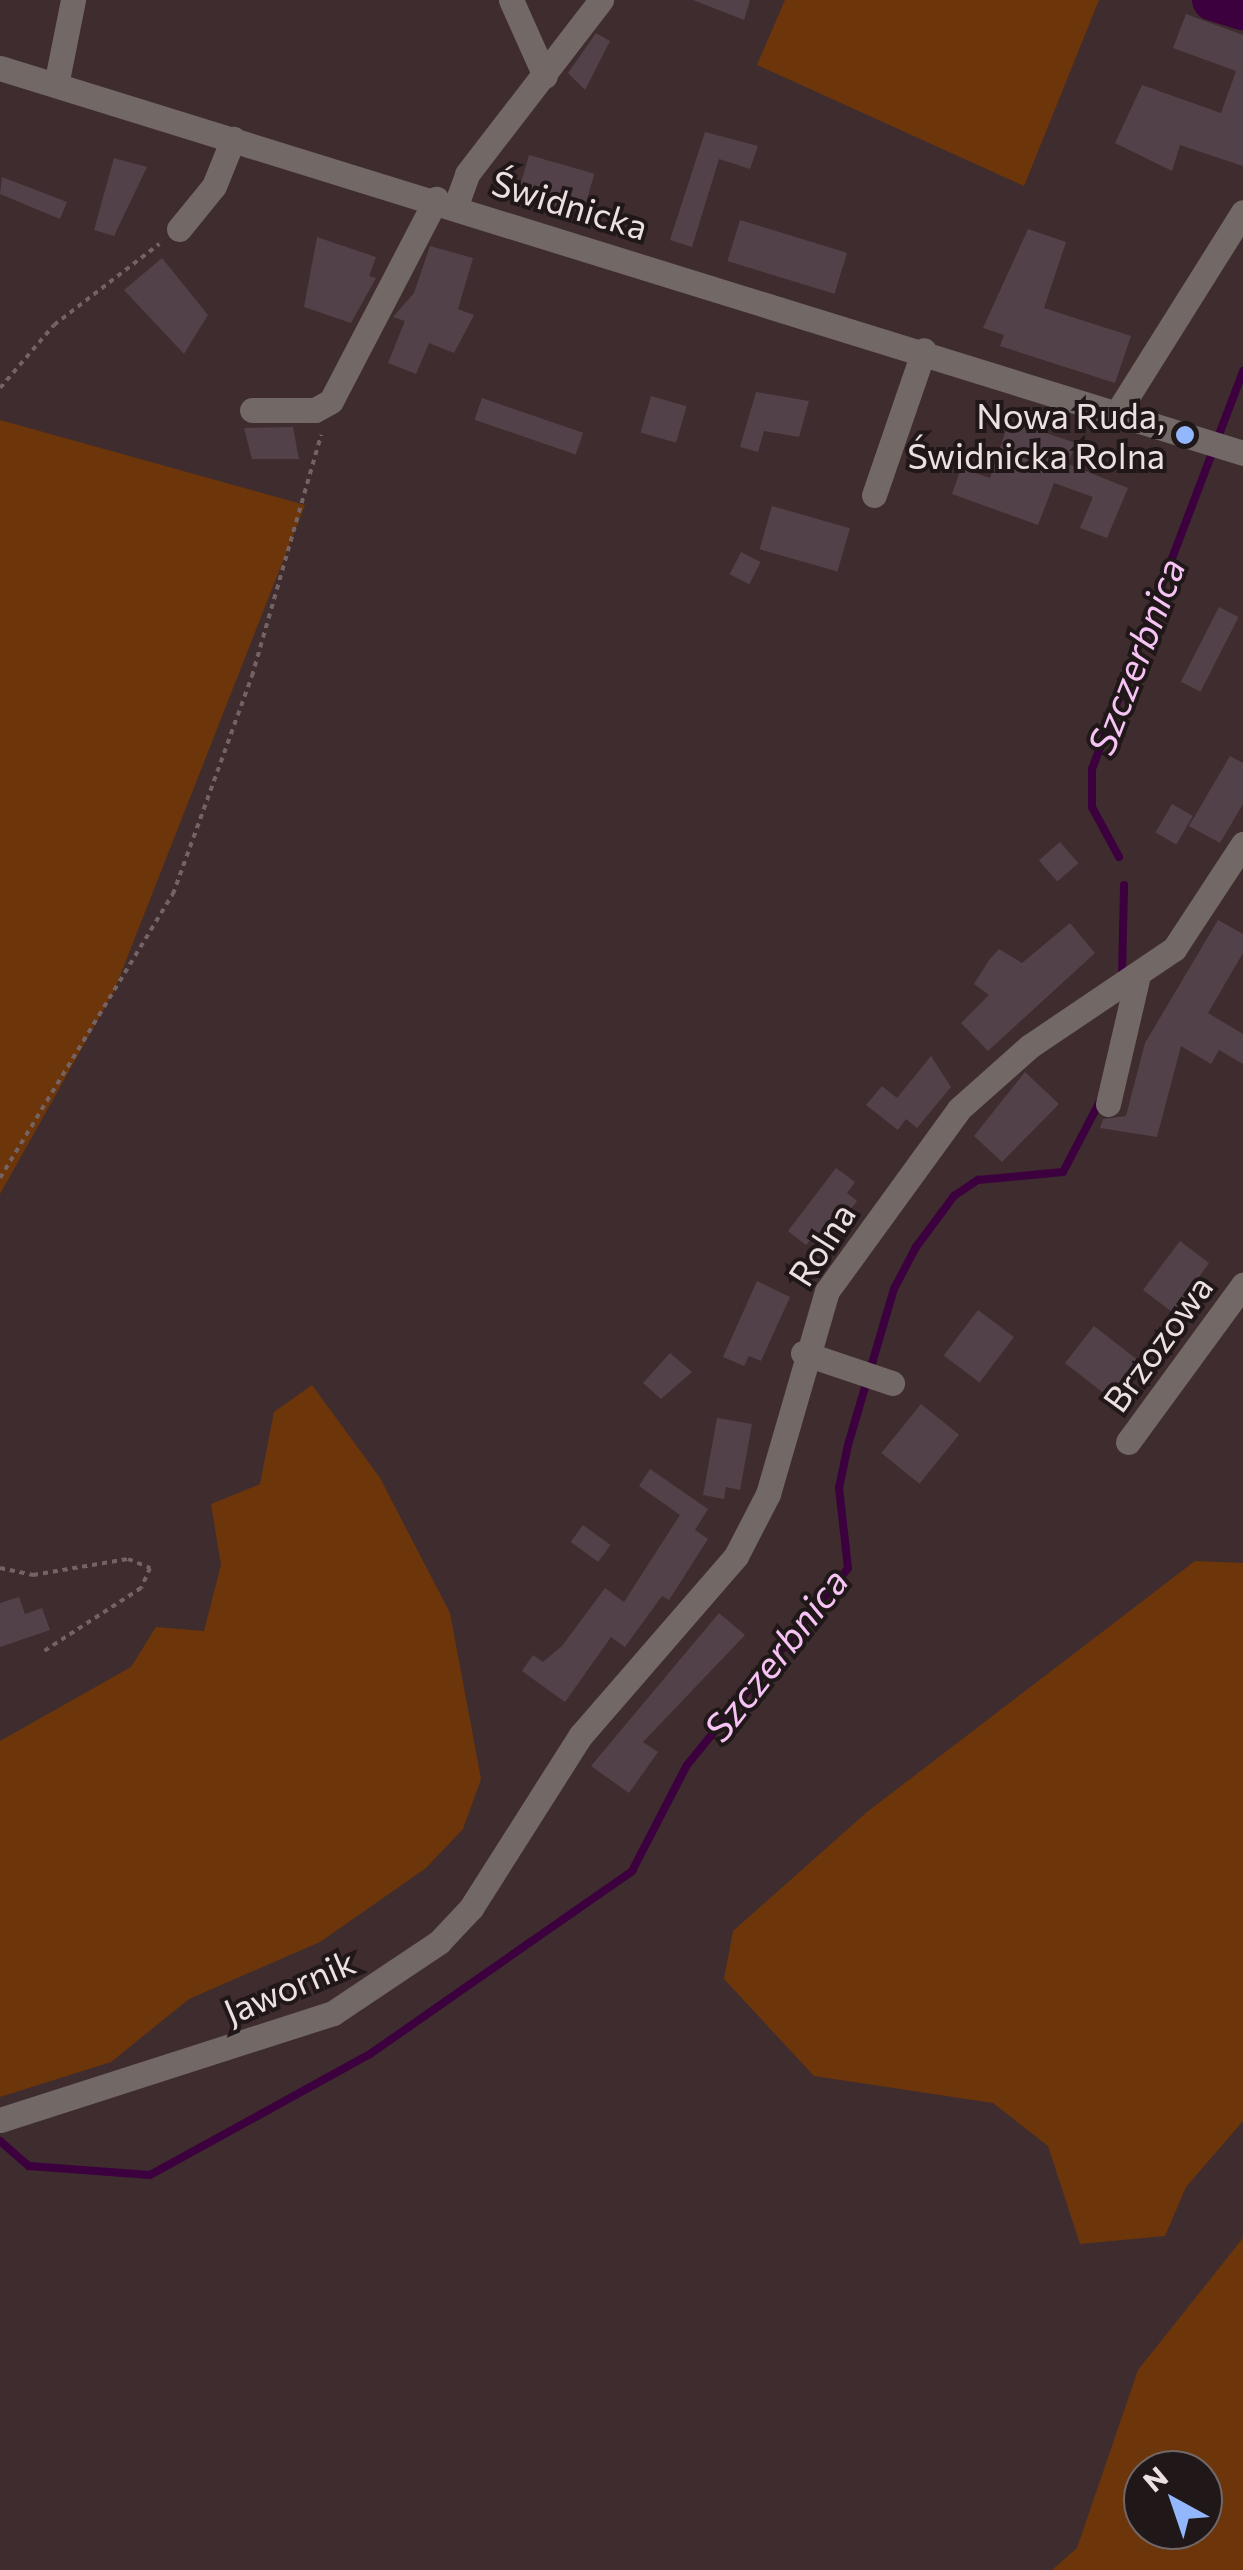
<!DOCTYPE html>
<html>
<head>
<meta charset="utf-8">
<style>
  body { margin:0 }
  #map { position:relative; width:1243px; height:2570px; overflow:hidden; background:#3f2c2e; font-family:Commissioner,sans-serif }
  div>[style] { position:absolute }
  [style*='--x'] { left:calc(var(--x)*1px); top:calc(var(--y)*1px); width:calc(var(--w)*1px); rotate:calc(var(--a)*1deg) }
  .green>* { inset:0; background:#6d360a }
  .stream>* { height:8px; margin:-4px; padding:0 4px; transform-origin:4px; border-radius:4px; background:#3c003e }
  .river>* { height:42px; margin:-21px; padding:0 21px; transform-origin:21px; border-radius:21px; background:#3c003e }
  .building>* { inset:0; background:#53414a; transform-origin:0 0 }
  .path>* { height:4px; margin-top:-2px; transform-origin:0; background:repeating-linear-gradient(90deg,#746364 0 5px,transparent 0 10px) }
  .minor>* { height:25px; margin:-12.5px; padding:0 12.5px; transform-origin:12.5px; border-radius:12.5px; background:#726866 }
  .dots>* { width:28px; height:28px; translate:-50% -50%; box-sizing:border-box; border:5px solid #1f1718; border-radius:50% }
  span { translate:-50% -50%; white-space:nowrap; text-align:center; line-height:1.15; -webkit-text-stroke:8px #1f1718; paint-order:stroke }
  .street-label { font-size:35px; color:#ede0e1 }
  .poi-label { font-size:35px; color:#ede0e1 }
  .right { translate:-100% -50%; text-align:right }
  .water-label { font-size:38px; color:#f7c3f5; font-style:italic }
  .north { position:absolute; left:1123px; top:2450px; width:100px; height:100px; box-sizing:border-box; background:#1f1718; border:2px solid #716768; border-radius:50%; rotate:320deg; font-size:28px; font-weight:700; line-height:40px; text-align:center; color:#ede0e1 }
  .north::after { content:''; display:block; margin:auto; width:35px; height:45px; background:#93b7fd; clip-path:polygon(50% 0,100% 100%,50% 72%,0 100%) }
</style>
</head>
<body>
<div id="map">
  <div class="green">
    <i style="clip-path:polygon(785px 0,1099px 0,1024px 186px,757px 65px)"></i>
    <i style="clip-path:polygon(0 420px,305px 505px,114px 991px,0 1194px)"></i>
    <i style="clip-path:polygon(312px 1385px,380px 1478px,450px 1613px,481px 1779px,463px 1829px,426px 1868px,320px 1942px,189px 1999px,111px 2062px,0 2097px,0 1741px,131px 1667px,156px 1627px,204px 1631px,221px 1565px,211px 1504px,260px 1484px,274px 1412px)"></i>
    <i style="clip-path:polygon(1195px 1561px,1243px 1563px,1243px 2121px,1186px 2187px,1165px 2236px,1080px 2244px,1048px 2146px,993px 2103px,814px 2076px,724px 1979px,733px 1931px,867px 1812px)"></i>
    <i style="clip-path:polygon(evenodd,1243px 2238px,1243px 2570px,1052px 2570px,1077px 2548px,1138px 2370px,1243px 2238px,1143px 2470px,1203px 2470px,1203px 2530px,1143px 2530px,1143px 2470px)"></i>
  </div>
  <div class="stream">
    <i style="--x:1119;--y:857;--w:57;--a:-118.4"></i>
    <i style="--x:1092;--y:807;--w:38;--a:-90"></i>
    <i style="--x:1092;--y:769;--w:426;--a:-69.2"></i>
    <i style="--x:1122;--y:976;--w:91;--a:-88.7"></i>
    <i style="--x:0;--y:2141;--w:38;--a:41"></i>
    <i style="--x:29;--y:2166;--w:121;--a:4.3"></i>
    <i style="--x:150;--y:2175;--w:251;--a:-28.8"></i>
    <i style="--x:370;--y:2054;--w:320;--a:-34.9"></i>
    <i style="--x:632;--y:1871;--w:119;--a:-62.6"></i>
    <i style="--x:687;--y:1765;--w:254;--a:-50.7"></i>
    <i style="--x:848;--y:1568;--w:81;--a:-96.4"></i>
    <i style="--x:839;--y:1488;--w:44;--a:-78.2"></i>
    <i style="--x:848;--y:1445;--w:163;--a:-73.6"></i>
    <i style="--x:894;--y:1289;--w:47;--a:-62.4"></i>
    <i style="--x:916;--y:1247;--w:64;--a:-53.3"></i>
    <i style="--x:954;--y:1196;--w:29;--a:-34"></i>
    <i style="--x:978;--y:1180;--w:85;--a:-5.4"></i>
    <i style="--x:1063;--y:1172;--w:78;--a:-62.4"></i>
  </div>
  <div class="river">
    <i style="--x:1213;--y:0;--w:31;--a:17"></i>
  </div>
  <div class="building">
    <i style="clip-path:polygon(693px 0,750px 0,744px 20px)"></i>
    <i style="clip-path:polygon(1186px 14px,1243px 35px,1243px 166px,1180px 145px,1172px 171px,1115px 143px,1142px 85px,1221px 113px,1236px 71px,1173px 48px)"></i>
    <i style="clip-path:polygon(596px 33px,610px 41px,585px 90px,568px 73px)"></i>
    <i style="clip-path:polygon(705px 132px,758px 146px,750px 169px,719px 159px,692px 247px,670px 240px)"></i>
    <i style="left:529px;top:155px;width:68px;height:42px;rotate:16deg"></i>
    <i style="clip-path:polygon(114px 158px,147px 167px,114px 236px,94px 230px)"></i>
    <i style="clip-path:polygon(2px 177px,67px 202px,60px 219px,0 194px)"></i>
    <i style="left:740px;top:220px;width:112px;height:43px;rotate:17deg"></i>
    <i style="clip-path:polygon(1028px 229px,1066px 242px,1044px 308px,1131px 336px,1115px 383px,1000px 346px,1004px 335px,983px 328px)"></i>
    <i style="clip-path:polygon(317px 237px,376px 257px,369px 276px,376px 278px,351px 323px,304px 307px)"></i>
    <i style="clip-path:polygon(430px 246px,473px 258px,458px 309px,474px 315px,454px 353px,429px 343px,416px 374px,388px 363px,405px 321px,393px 317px,414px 293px)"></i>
    <i style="clip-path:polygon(162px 258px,208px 315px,184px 354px,124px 290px)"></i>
    <i style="clip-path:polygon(756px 392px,809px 401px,799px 437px,764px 431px,758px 452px,740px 447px)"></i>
    <i style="left:651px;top:396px;width:37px;height:38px;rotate:16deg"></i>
    <i style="left:482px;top:398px;width:107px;height:23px;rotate:19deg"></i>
    <i style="clip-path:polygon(1009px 421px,1076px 443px,1068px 464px,1128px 488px,1107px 538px,1080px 528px,1093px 497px,1054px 483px,1038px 525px,952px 494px,961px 468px,990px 478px)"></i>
    <i style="clip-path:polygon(293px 427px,299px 459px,252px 459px,244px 428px)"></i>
    <i style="left:772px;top:506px;width:81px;height:45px;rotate:16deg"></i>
    <i style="left:741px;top:552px;width:22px;height:25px;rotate:27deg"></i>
    <i style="left:1219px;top:607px;width:22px;height:84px;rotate:27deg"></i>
    <i style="clip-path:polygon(1230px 756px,1243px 763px,1243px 804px,1220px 843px,1189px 826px)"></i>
    <i style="left:1172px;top:804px;width:24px;height:33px;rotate:30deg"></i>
    <i style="left:1060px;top:842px;width:28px;height:28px;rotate:49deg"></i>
    <i style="clip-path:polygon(1218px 920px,1243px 934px,1243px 953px,1208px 1013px,1243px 1034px,1243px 1064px,1219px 1050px,1211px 1064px,1181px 1046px,1157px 1137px,1100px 1128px,1103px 1119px,1126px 1116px,1145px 1043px)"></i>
    <i style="clip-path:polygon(1070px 923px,1095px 953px,988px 1051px,961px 1023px,989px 995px,974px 984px,989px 960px,999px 949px,1022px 963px)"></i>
    <i style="clip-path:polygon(931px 1056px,951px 1087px,917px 1128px,906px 1119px,898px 1130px,866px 1105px,882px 1086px,897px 1098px)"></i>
    <i style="clip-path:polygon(1025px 1072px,1059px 1104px,1002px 1162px,974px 1136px)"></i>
    <i style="clip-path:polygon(836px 1168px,855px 1182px,847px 1193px,857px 1201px,826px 1241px,816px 1233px,806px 1245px,788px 1231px)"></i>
    <i style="clip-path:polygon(1180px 1241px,1209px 1263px,1199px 1277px,1205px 1282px,1172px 1312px,1143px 1290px)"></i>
    <i style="clip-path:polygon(757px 1281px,790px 1297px,761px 1361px,749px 1356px,744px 1366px,723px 1357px)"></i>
    <i style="left:978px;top:1310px;width:45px;height:57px;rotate:37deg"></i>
    <i style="left:1094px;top:1326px;width:63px;height:47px;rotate:38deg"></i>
    <i style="clip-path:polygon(670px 1353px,692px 1372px,661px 1399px,643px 1383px)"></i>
    <i style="left:921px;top:1404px;width:49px;height:63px;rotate:39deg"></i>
    <i style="clip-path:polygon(717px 1418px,752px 1424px,740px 1490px,726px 1487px,724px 1499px,703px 1495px)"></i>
    <i style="clip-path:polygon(650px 1469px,708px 1509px,695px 1530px,708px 1539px,669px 1600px,662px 1596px,625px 1647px,611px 1637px,565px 1702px,522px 1671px,533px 1655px,543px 1662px,562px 1646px,605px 1588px,624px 1602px,680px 1515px,639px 1486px)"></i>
    <i style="left:583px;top:1525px;width:34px;height:21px;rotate:36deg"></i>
    <i style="clip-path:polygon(19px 1597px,25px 1614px,42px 1608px,50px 1630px,0 1647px,0 1603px)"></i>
    <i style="clip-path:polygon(719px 1613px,745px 1635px,643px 1742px,658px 1752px,629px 1793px,591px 1766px)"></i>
  </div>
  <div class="path">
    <i style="--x:0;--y:388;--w:83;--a:-49.4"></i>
    <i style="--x:54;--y:325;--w:133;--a:-37.6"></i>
    <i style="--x:0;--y:1178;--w:333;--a:-58.7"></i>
    <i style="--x:173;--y:894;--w:232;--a:-70.1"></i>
    <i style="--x:252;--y:676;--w:251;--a:-74"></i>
    <i style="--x:0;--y:1568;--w:34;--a:12"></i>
    <i style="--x:33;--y:1575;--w:96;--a:-9.6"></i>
    <i style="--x:128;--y:1559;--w:24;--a:22"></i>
    <i style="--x:150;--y:1568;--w:22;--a:114"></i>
    <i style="--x:141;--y:1588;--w:119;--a:147"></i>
  </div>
  <div class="minor">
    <i style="--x:511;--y:0;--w:83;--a:65.9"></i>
    <i style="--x:0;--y:68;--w:1301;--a:17.21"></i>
    <i style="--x:56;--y:85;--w:87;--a:-78.7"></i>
    <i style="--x:456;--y:205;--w:33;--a:-70"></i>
    <i style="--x:467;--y:174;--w:220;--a:-52.4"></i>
    <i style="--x:179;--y:229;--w:55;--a:-50.9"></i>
    <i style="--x:214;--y:186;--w:51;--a:-68"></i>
    <i style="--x:252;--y:410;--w:63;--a:0"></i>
    <i style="--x:315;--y:410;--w:18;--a:-29"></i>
    <i style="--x:331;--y:401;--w:228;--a:-62.5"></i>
    <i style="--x:1117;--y:413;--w:237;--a:-57.9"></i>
    <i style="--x:874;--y:495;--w:153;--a:-71"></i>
    <i style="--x:1108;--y:1104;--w:128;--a:-76.9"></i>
    <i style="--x:803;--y:1353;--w:94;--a:18.6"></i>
    <i style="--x:1128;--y:1442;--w:195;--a:-53.8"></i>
    <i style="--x:0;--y:2120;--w:350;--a:-17.8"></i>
    <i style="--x:333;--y:2013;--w:128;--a:-33.8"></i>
    <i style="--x:439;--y:1942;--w:47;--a:-46.7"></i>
    <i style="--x:471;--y:1908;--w:205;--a:-57.6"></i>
    <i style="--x:581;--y:1735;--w:237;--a:-49.1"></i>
    <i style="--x:736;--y:1556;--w:70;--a:-62.7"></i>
    <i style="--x:768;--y:1494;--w:211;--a:-73.8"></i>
    <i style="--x:827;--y:1291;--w:225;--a:-54"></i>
    <i style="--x:959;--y:1109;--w:95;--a:-41.6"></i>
    <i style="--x:1030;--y:1046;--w:174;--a:-34"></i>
    <i style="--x:1174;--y:949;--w:126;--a:-56.7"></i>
  </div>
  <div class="dots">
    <i style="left:1185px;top:435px;background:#93b7fd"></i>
  </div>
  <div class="street-label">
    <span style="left:570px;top:204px;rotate:17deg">Świdnicka</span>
    <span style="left:821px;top:1244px;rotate:-57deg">Rolna</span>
    <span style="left:1157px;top:1343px;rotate:-54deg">Brzozowa</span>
    <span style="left:289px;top:1986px;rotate:-23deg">Jawornik</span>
  </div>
  <div class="poi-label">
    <span class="right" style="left:1165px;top:435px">Nowa Ruda,<br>Świdnicka Rolna</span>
  </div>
  <div class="water-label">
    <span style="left:1135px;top:656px;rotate:-69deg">Szczerbnica</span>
    <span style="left:775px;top:1654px;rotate:-52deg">Szczerbnica</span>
  </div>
  <div class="north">N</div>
</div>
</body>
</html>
